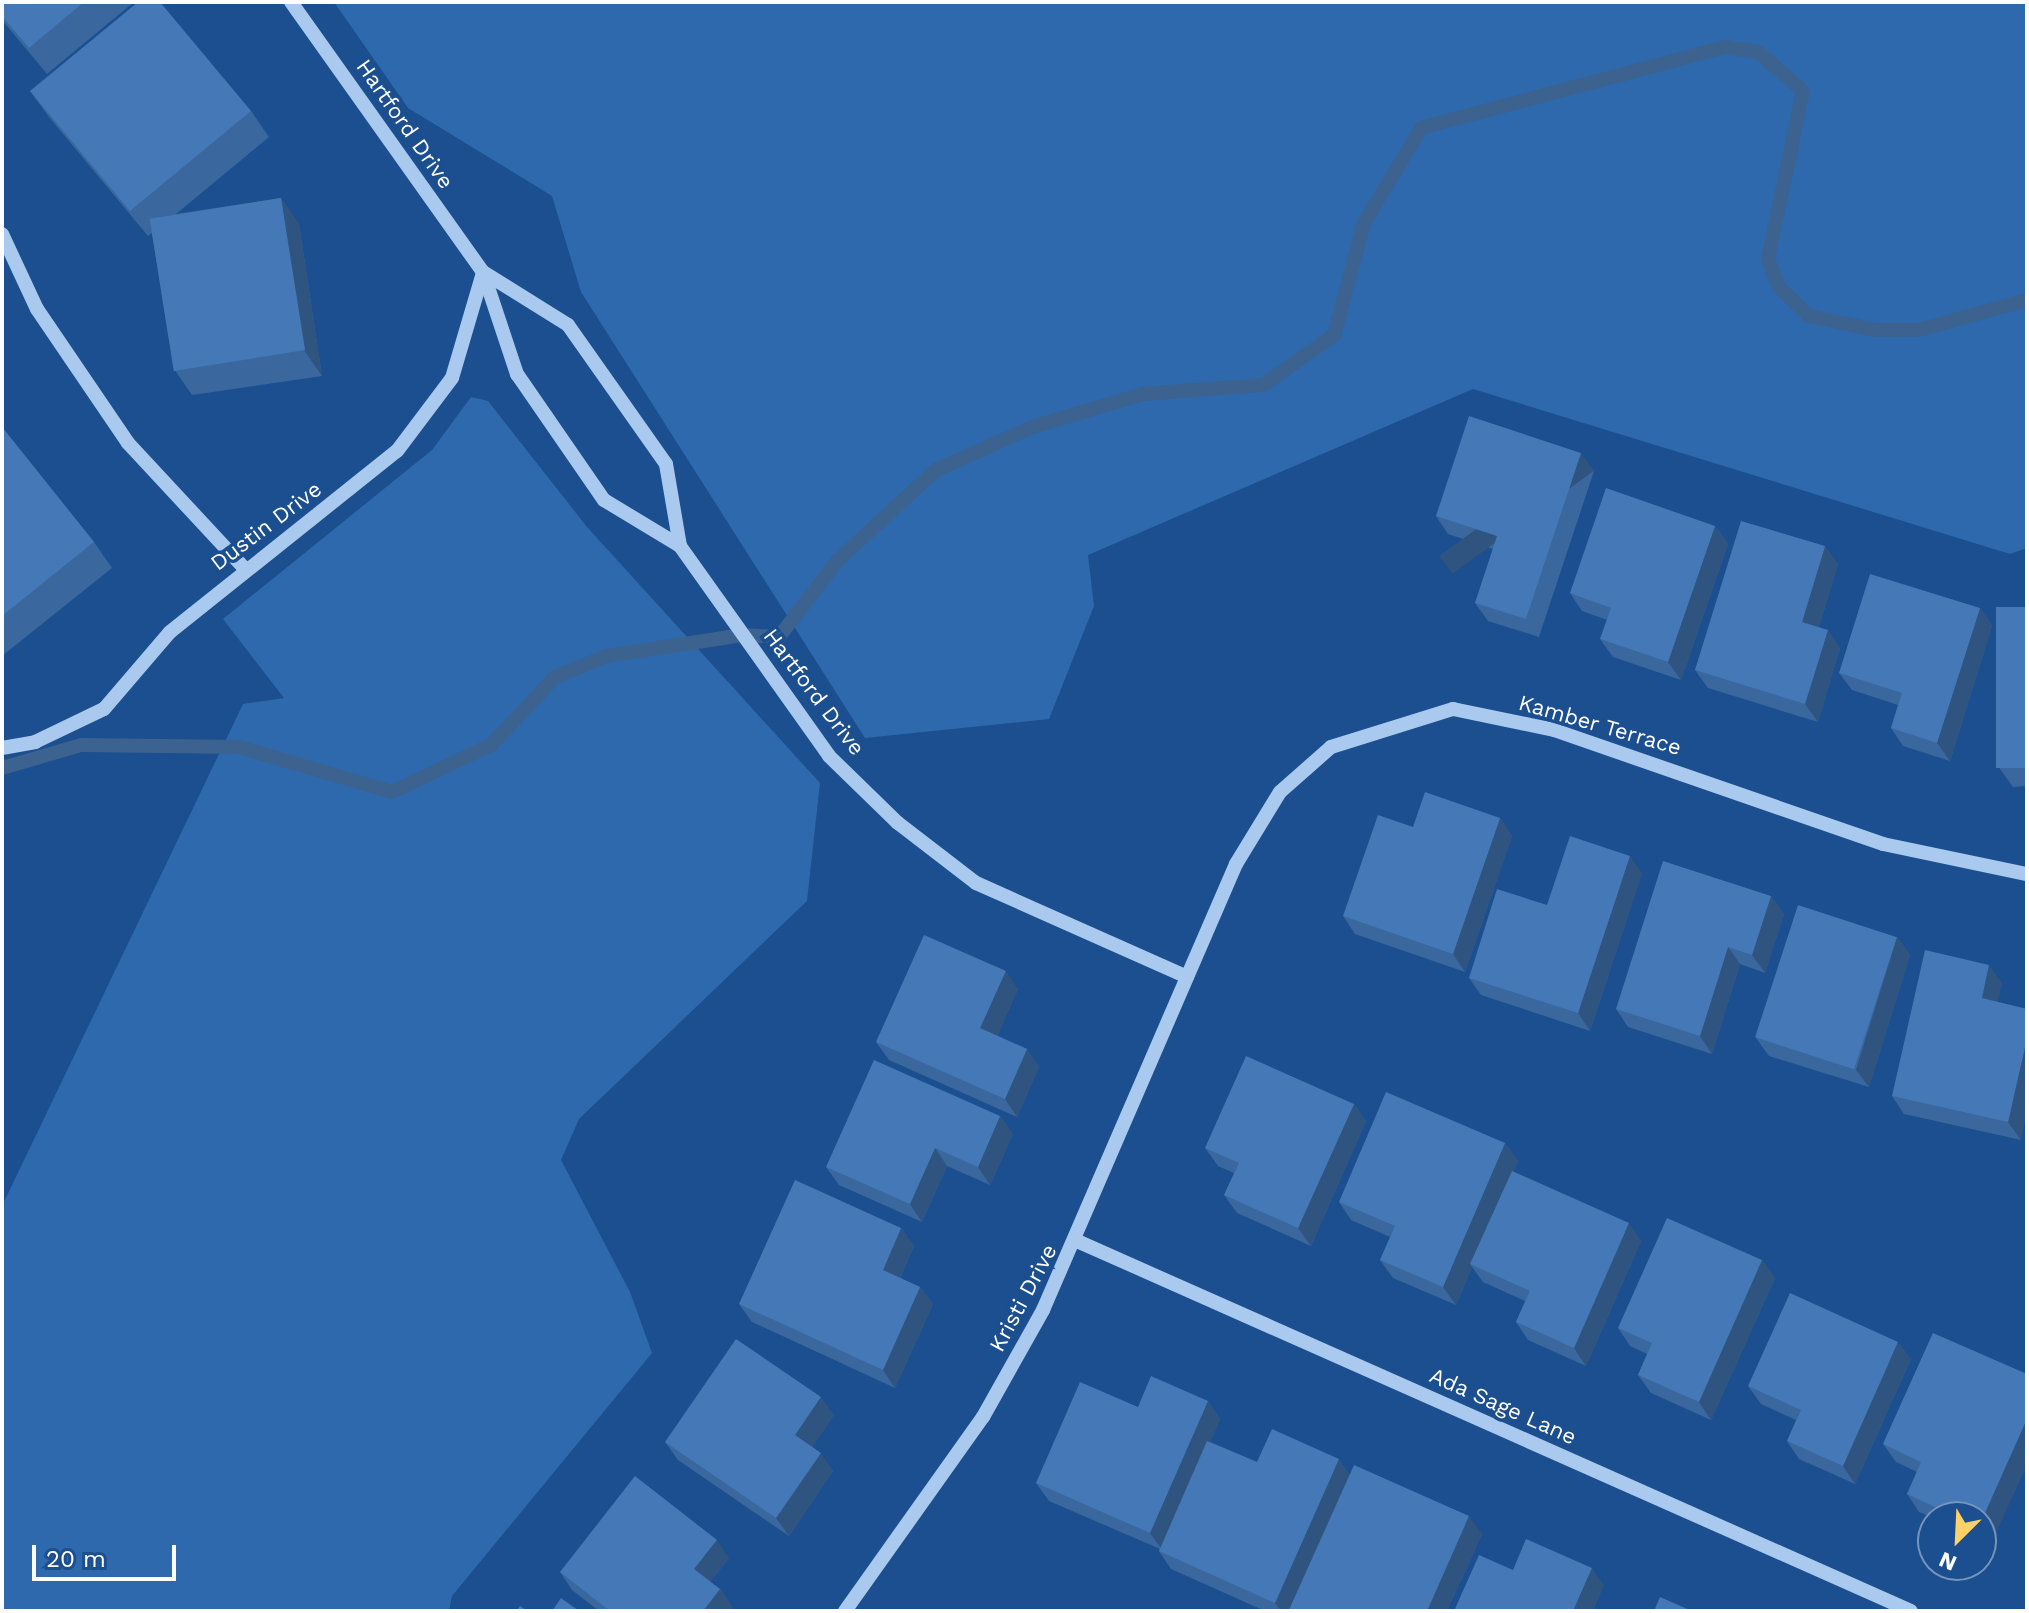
<!DOCTYPE html>
<html>
<head>
<meta charset="utf-8">
<style>
  body { margin:0 }
  #map { position:relative; width:2029px; height:1613px; overflow:hidden; background:#1b4f8f; font-family:"Work Sans",sans-serif }
  div>[style] { position:absolute }
  [style*='--x'] { left:calc(var(--x)*1px); top:calc(var(--y)*1px); width:calc(var(--w)*1px); rotate:calc(var(--a)*1deg) }
  .green>* { inset:0; background:#2e69ad }
  .stream>* { height:14px; margin:-7px; padding:0 7px; transform-origin:7px; border-radius:7px; background:#3c6290 }
  .minor>* { height:14px; margin:-7px; padding:0 7px; transform-origin:7px; border-radius:7px; background:#a9c9ee }
  .wall>* { inset:0; background:#3a679d }
  .shaded-wall>* { inset:0; background:#305480; transform-origin:0 0 }
  .building>* { inset:0; background:#4478b7; transform-origin:0 0 }
  span { translate:-50% -50%; white-space:nowrap; text-align:center; line-height:1.15; -webkit-text-stroke:7px #1b4f8f; paint-order:stroke }
  .street-label { font-size:22px; color:#fff }
  .frame { position:absolute; inset:0; border:4px solid #fff; pointer-events:none }
  .north { position:absolute; left:1917px; top:1501px; width:80px; height:80px; box-sizing:border-box; background:#1b4f8f; border:2px solid #7695bc; border-radius:50%; rotate:204deg; font-size:22px; font-weight:700; line-height:32px; text-align:center; color:#fff }
  .north::after { content:''; display:block; margin:auto; width:28px; height:36px; background:#ffd166; clip-path:polygon(50% 0,100% 100%,50% 72%,0 100%) }
  .scale { position:absolute; left:32px; top:1545px; width:144px; height:36px; box-sizing:border-box; border:4px solid #fff; border-top:0; padding-left:10px; font-size:24px; line-height:28px; white-space:nowrap; color:#fff; -webkit-text-stroke:6px #1b4f8f; paint-order:stroke }
</style>
</head>
<body>
<div id="map">
  <div class="green">
    <i style="clip-path:polygon(334px 2px,2027px 2px,2027px 548px,2010px 554px,1473px 389px,1088px 555px,1094px 606px,1049px 719px,865px 738px,581px 292px,552px 196px,408px 108px)"></i>
    <i style="clip-path:polygon(471px 397px,488px 401px,587px 527px,820px 783px,807px 901px,579px 1119px,561px 1160px,630px 1292px,652px 1353px,452px 1596px,449px 1611px,2px 1611px,2px 1206px,243px 704px,284px 698px,223px 619px,432px 450px)"></i>
  </div>
  <div class="stream">
    <i style="--x:2;--y:768;--w:82;--a:-16.2"></i>
    <i style="--x:81;--y:745;--w:158;--a:0.7"></i>
    <i style="--x:239;--y:747;--w:159;--a:16.4"></i>
    <i style="--x:392;--y:792;--w:110;--a:-25.4"></i>
    <i style="--x:491;--y:745;--w:93;--a:-46.7"></i>
    <i style="--x:555;--y:677;--w:56;--a:-22"></i>
    <i style="--x:607;--y:656;--w:137;--a:-8.8"></i>
    <i style="--x:742;--y:635;--w:37;--a:3"></i>
    <i style="--x:779;--y:637;--w:96;--a:-52.7"></i>
    <i style="--x:837;--y:561;--w:134;--a:-42.6"></i>
    <i style="--x:936;--y:470;--w:105;--a:-24.1"></i>
    <i style="--x:1032;--y:427;--w:116;--a:-16.6"></i>
    <i style="--x:1143;--y:394;--w:120;--a:-4.3"></i>
    <i style="--x:1263;--y:385;--w:87;--a:-35.2"></i>
    <i style="--x:1334;--y:335;--w:116;--a:-75"></i>
    <i style="--x:1364;--y:223;--w:111;--a:-59"></i>
    <i style="--x:1421;--y:128;--w:316;--a:-14.9"></i>
    <i style="--x:1726;--y:47;--w:32;--a:9"></i>
    <i style="--x:1758;--y:52;--w:60;--a:40.9"></i>
    <i style="--x:1803;--y:91;--w:172;--a:101.8"></i>
    <i style="--x:1768;--y:259;--w:30;--a:69"></i>
    <i style="--x:1779;--y:287;--w:42;--a:44"></i>
    <i style="--x:1809;--y:316;--w:67;--a:12"></i>
    <i style="--x:1875;--y:330;--w:44;--a:0"></i>
    <i style="--x:1919;--y:330;--w:112;--a:-15.5"></i>
  </div>
  <div class="minor">
    <i style="--x:291;--y:2;--w:331;--a:54.6"></i>
    <i style="--x:483;--y:272;--w:108;--a:71.6"></i>
    <i style="--x:517;--y:374;--w:153;--a:55.4"></i>
    <i style="--x:604;--y:500;--w:89;--a:31.2"></i>
    <i style="--x:680;--y:546;--w:257;--a:54.6"></i>
    <i style="--x:829;--y:756;--w:96;--a:44.2"></i>
    <i style="--x:898;--y:823;--w:98;--a:37.6"></i>
    <i style="--x:976;--y:883;--w:231;--a:24"></i>
    <i style="--x:2;--y:234;--w:83;--a:65"></i>
    <i style="--x:37;--y:309;--w:162;--a:55.8"></i>
    <i style="--x:128;--y:443;--w:171;--a:47.1"></i>
    <i style="--x:483;--y:272;--w:100;--a:31.9"></i>
    <i style="--x:568;--y:325;--w:170;--a:54.8"></i>
    <i style="--x:666;--y:464;--w:83;--a:80.3"></i>
    <i style="--x:2;--y:748;--w:34;--a:-10"></i>
    <i style="--x:35;--y:742;--w:76;--a:-25.6"></i>
    <i style="--x:104;--y:709;--w:101;--a:-49.4"></i>
    <i style="--x:170;--y:632;--w:290;--a:-38.6"></i>
    <i style="--x:397;--y:451;--w:91;--a:-53"></i>
    <i style="--x:452;--y:378;--w:109;--a:-73.6"></i>
    <i style="--x:1077;--y:1241;--w:912;--a:23.92"></i>
    <i style="--x:845;--y:1611;--w:238;--a:-54.6"></i>
    <i style="--x:983;--y:1417;--w:123;--a:-60.7"></i>
    <i style="--x:1043;--y:1310;--w:486;--a:-66.6"></i>
    <i style="--x:1236;--y:864;--w:84;--a:-58.6"></i>
    <i style="--x:1280;--y:792;--w:68;--a:-41.4"></i>
    <i style="--x:1331;--y:747;--w:128;--a:-17.3"></i>
    <i style="--x:1453;--y:709;--w:103;--a:11.7"></i>
    <i style="--x:1554;--y:730;--w:348;--a:19.1"></i>
    <i style="--x:1883;--y:844;--w:147;--a:11.8"></i>
  </div>
  <div class="wall">
    <i style="clip-path:polygon(2px 2px,134px 2px,47px 74px,2px 20px)"></i>
    <i style="clip-path:polygon(30px 91px,251px 111px,269px 137px,176px 214px,281px 198px,299px 224px,322px 376px,192px 395px,174px 369px,152px 233px,148px 236px,49px 117px)"></i>
    <i style="clip-path:polygon(2px 427px,94px 542px,112px 568px,2px 656px)"></i>
    <i style="clip-path:polygon(1594px 471px,1539px 637px,1488px 621px,1475px 603px,1493px 549px,1448px 534px,1436px 516px)"></i>
    <i style="clip-path:polygon(1715px 526px,1728px 544px,1681px 680px,1613px 657px,1600px 639px,1607px 620px,1582px 611px,1570px 593px)"></i>
    <i style="clip-path:polygon(1825px 546px,1838px 564px,1819px 627px,1840px 648px,1818px 722px,1708px 688px,1695px 670px)"></i>
    <i style="clip-path:polygon(2027px 607px,2027px 786px,2013px 787px,2000px 769px)"></i>
    <i style="clip-path:polygon(1980px 608px,1992px 626px,1950px 761px,1903px 746px,1891px 728px,1898px 705px,1852px 690px,1839px 673px)"></i>
    <i style="clip-path:polygon(1500px 818px,1512px 836px,1465px 972px,1355px 934px,1343px 916px)"></i>
    <i style="clip-path:polygon(1642px 873px,1590px 1031px,1481px 995px,1469px 978px)"></i>
    <i style="clip-path:polygon(1771px 896px,1784px 914px,1765px 973px,1740px 964px,1712px 1054px,1628px 1027px,1616px 1009px)"></i>
    <i style="clip-path:polygon(1897px 937px,1910px 955px,1869px 1087px,1769px 1056px,1756px 1038px)"></i>
    <i style="clip-path:polygon(2002px 983px,1997px 1002px,2021px 1140px,1904px 1114px,1892px 1096px)"></i>
    <i style="clip-path:polygon(1018px 989px,997px 1036px,1027px 1049px,1039px 1067px,1017px 1117px,889px 1060px,876px 1042px)"></i>
    <i style="clip-path:polygon(1354px 1104px,1366px 1121px,1311px 1246px,1237px 1213px,1224px 1195px,1234px 1173px,1218px 1166px,1205px 1148px)"></i>
    <i style="clip-path:polygon(1000px 1116px,1013px 1134px,990px 1185px,947px 1166px,922px 1222px,839px 1185px,826px 1167px)"></i>
    <i style="clip-path:polygon(1505px 1143px,1518px 1161px,1513px 1172px,1641px 1241px,1586px 1366px,1528px 1340px,1516px 1322px,1525px 1301px,1483px 1282px,1472px 1267px,1456px 1305px,1393px 1278px,1380px 1260px,1390px 1237px,1351px 1220px,1339px 1202px)"></i>
    <i style="clip-path:polygon(901px 1228px,914px 1246px,900px 1278px,920px 1287px,933px 1304px,895px 1388px,752px 1322px,739px 1304px)"></i>
    <i style="clip-path:polygon(1762px 1260px,1775px 1278px,1711px 1420px,1651px 1393px,1638px 1375px,1647px 1354px,1630px 1346px,1618px 1328px)"></i>
    <i style="clip-path:polygon(1933px 1333px,1991px 1544px,1981px 1540px,1981px 1517px,1933px 1517px,1933px 1518px,1919px 1512px,1907px 1494px,1917px 1472px,1896px 1462px,1883px 1444px)"></i>
    <i style="clip-path:polygon(1911px 1359px,1855px 1484px,1799px 1459px,1787px 1441px,1796px 1420px,1761px 1404px,1748px 1386px)"></i>
    <i style="clip-path:polygon(1208px 1401px,1220px 1419px,1210px 1442px,1257px 1462px,1350px 1474px,1482px 1534px,1447px 1611px,1265px 1611px,1171px 1569px,1159px 1551px,1160px 1549px,1049px 1501px,1036px 1483px,1138px 1407px)"></i>
    <i style="clip-path:polygon(834px 1415px,812px 1447px,833px 1471px,789px 1536px,678px 1460px,665px 1442px)"></i>
    <i style="clip-path:polygon(729px 1558px,710px 1582px,720px 1589px,732px 1607px,729px 1611px,599px 1611px,572px 1590px,560px 1572px)"></i>
  </div>
  <div class="shaded-wall">
    <i style="clip-path:polygon(281px 198px,299px 224px,322px 376px,304px 350px)"></i>
    <i style="left:1581px;top:453px;width:22px;height:175px;rotate:54deg"></i>
    <i style="clip-path:polygon(1715px 526px,1728px 544px,1681px 680px,1668px 662px)"></i>
    <i style="clip-path:polygon(1825px 546px,1838px 564px,1815px 640px,1802px 622px)"></i>
    <i style="clip-path:polygon(1980px 608px,1992px 626px,1950px 761px,1937px 743px)"></i>
    <i style="clip-path:polygon(1828px 630px,1840px 648px,1818px 722px,1805px 704px)"></i>
    <i style="clip-path:polygon(1500px 818px,1512px 836px,1465px 972px,1453px 954px)"></i>
    <i style="clip-path:polygon(1630px 856px,1642px 873px,1590px 1031px,1578px 1013px)"></i>
    <i style="clip-path:polygon(1771px 896px,1784px 914px,1765px 973px,1752px 955px)"></i>
    <i style="clip-path:polygon(1897px 937px,1910px 955px,1869px 1087px,1856px 1070px)"></i>
    <i style="clip-path:polygon(1728px 947px,1740px 964px,1712px 1054px,1700px 1036px)"></i>
    <i style="clip-path:polygon(1989px 965px,2002px 983px,1994px 1016px,1982px 998px)"></i>
    <i style="clip-path:polygon(1006px 971px,1018px 989px,993px 1046px,980px 1028px)"></i>
    <i style="clip-path:polygon(2027px 1039px,2027px 1112px,2021px 1140px,2008px 1122px)"></i>
    <i style="clip-path:polygon(1027px 1049px,1039px 1067px,1017px 1117px,1005px 1099px)"></i>
    <i style="clip-path:polygon(1354px 1104px,1366px 1121px,1311px 1246px,1298px 1228px)"></i>
    <i style="clip-path:polygon(1000px 1116px,1013px 1134px,990px 1185px,978px 1167px)"></i>
    <i style="clip-path:polygon(1505px 1143px,1518px 1161px,1473px 1265px,1470px 1264px,1472px 1267px,1456px 1305px,1443px 1287px)"></i>
    <i style="clip-path:polygon(935px 1148px,947px 1166px,922px 1222px,910px 1204px)"></i>
    <i style="clip-path:polygon(1629px 1223px,1641px 1241px,1586px 1366px,1574px 1348px)"></i>
    <i style="clip-path:polygon(901px 1228px,914px 1246px,895px 1288px,883px 1270px)"></i>
    <i style="clip-path:polygon(1762px 1260px,1775px 1278px,1711px 1420px,1699px 1402px)"></i>
    <i style="clip-path:polygon(920px 1287px,933px 1304px,895px 1388px,883px 1370px)"></i>
    <i style="clip-path:polygon(1898px 1342px,1911px 1359px,1855px 1484px,1843px 1466px)"></i>
    <i style="clip-path:polygon(821px 1397px,834px 1415px,808px 1453px,795px 1435px)"></i>
    <i style="clip-path:polygon(1208px 1401px,1220px 1419px,1163px 1551px,1150px 1533px)"></i>
    <i style="clip-path:polygon(2027px 1419px,2027px 1465px,1991px 1544px,1981px 1529px,1981px 1522px)"></i>
    <i style="clip-path:polygon(821px 1453px,833px 1471px,789px 1536px,776px 1518px)"></i>
    <i style="clip-path:polygon(1339px 1459px,1352px 1477px,1289px 1610px,1290px 1611px,1281px 1611px,1275px 1603px)"></i>
    <i style="clip-path:polygon(1469px 1516px,1482px 1534px,1447px 1611px,1427px 1611px)"></i>
    <i style="clip-path:polygon(717px 1540px,729px 1558px,706px 1587px,694px 1569px)"></i>
    <i style="clip-path:polygon(1592px 1568px,1604px 1586px,1593px 1611px,1573px 1611px)"></i>
    <i style="clip-path:polygon(720px 1589px,732px 1607px,729px 1611px,703px 1611px)"></i>
  </div>
  <div class="building">
    <i style="clip-path:polygon(2px 2px,84px 2px,29px 48px,2px 16px)"></i>
    <i style="clip-path:polygon(138px 2px,160px 2px,251px 111px,130px 211px,30px 91px)"></i>
    <i style="left:281px;top:198px;width:154px;height:133px;rotate:81deg"></i>
    <i style="clip-path:polygon(1469px 416px,1581px 453px,1526px 619px,1475px 603px,1497px 536px,1436px 516px)"></i>
    <i style="clip-path:polygon(2px 427px,94px 542px,2px 616px)"></i>
    <i style="clip-path:polygon(1606px 488px,1715px 526px,1668px 662px,1600px 639px,1611px 608px,1570px 593px)"></i>
    <i style="clip-path:polygon(1741px 521px,1825px 546px,1802px 622px,1828px 630px,1805px 704px,1695px 670px)"></i>
    <i style="clip-path:polygon(1870px 574px,1980px 608px,1937px 743px,1891px 728px,1902px 693px,1839px 673px)"></i>
    <i style="left:2027px;top:607px;width:161px;height:31px;rotate:90deg"></i>
    <i style="clip-path:polygon(1425px 792px,1500px 818px,1453px 954px,1343px 916px,1378px 815px,1413px 827px)"></i>
    <i style="clip-path:polygon(1570px 836px,1630px 856px,1578px 1013px,1469px 978px,1497px 889px,1547px 905px)"></i>
    <i style="clip-path:polygon(1663px 861px,1771px 896px,1752px 955px,1728px 947px,1700px 1036px,1616px 1009px)"></i>
    <i style="left:1798px;top:905px;width:104px;height:139px;rotate:18deg"></i>
    <i style="clip-path:polygon(924px 935px,1006px 971px,980px 1028px,1027px 1049px,1005px 1099px,876px 1042px)"></i>
    <i style="clip-path:polygon(1925px 950px,1989px 965px,1982px 998px,2027px 1009px,2027px 1039px,2008px 1122px,1892px 1096px)"></i>
    <i style="clip-path:polygon(1246px 1056px,1354px 1104px,1298px 1228px,1224px 1195px,1239px 1163px,1205px 1148px)"></i>
    <i style="clip-path:polygon(874px 1060px,1000px 1116px,978px 1167px,935px 1148px,910px 1204px,826px 1167px)"></i>
    <i style="clip-path:polygon(1386px 1092px,1505px 1143px,1443px 1287px,1380px 1260px,1395px 1226px,1339px 1202px)"></i>
    <i style="clip-path:polygon(1512px 1171px,1629px 1223px,1574px 1348px,1516px 1322px,1530px 1291px,1470px 1264px)"></i>
    <i style="clip-path:polygon(795px 1180px,901px 1228px,883px 1270px,920px 1287px,883px 1370px,739px 1304px)"></i>
    <i style="clip-path:polygon(1667px 1218px,1762px 1260px,1699px 1402px,1638px 1375px,1652px 1343px,1618px 1328px)"></i>
    <i style="clip-path:polygon(1790px 1293px,1898px 1342px,1843px 1466px,1787px 1441px,1801px 1410px,1748px 1386px)"></i>
    <i style="clip-path:polygon(1933px 1333px,2027px 1374px,2027px 1419px,1981px 1522px,1981px 1517px,1957px 1517px,1907px 1494px,1921px 1462px,1883px 1444px)"></i>
    <i style="clip-path:polygon(736px 1339px,821px 1397px,795px 1435px,821px 1453px,776px 1518px,665px 1442px)"></i>
    <i style="clip-path:polygon(1151px 1376px,1208px 1401px,1150px 1533px,1036px 1483px,1080px 1382px,1138px 1407px)"></i>
    <i style="clip-path:polygon(1272px 1429px,1339px 1459px,1275px 1603px,1159px 1551px,1207px 1441px,1257px 1462px)"></i>
    <i style="clip-path:polygon(1354px 1465px,1469px 1516px,1427px 1611px,1292px 1611px,1289px 1610px)"></i>
    <i style="clip-path:polygon(635px 1476px,717px 1540px,694px 1569px,720px 1589px,703px 1611px,610px 1611px,560px 1572px)"></i>
    <i style="clip-path:polygon(1526px 1539px,1592px 1568px,1573px 1611px,1454px 1611px,1479px 1555px,1513px 1570px)"></i>
    <i style="clip-path:polygon(1660px 1597px,1692px 1611px,1654px 1611px)"></i>
    <i style="clip-path:polygon(561px 1598px,579px 1611px,552px 1611px)"></i>
    <i style="clip-path:polygon(520px 1606px,527px 1611px,516px 1611px)"></i>
  </div>
  <div class="street-label">
    <span style="left:405px;top:124px;rotate:55deg">Hartford Drive</span>
    <span style="left:266px;top:526px;rotate:-37deg">Dustin Drive</span>
    <span style="left:814px;top:692px;rotate:53deg">Hartford Drive</span>
    <span style="left:1600px;top:725px;rotate:16deg">Kamber Terrace</span>
    <span style="left:1023px;top:1298px;rotate:-62deg">Kristi Drive</span>
    <span style="left:1503px;top:1406px;rotate:24deg">Ada Sage Lane</span>
  </div>
  <div class="frame"></div>
  <div class="north">N</div>
  <div class="scale">20 m</div>
</div>
</body>
</html>
